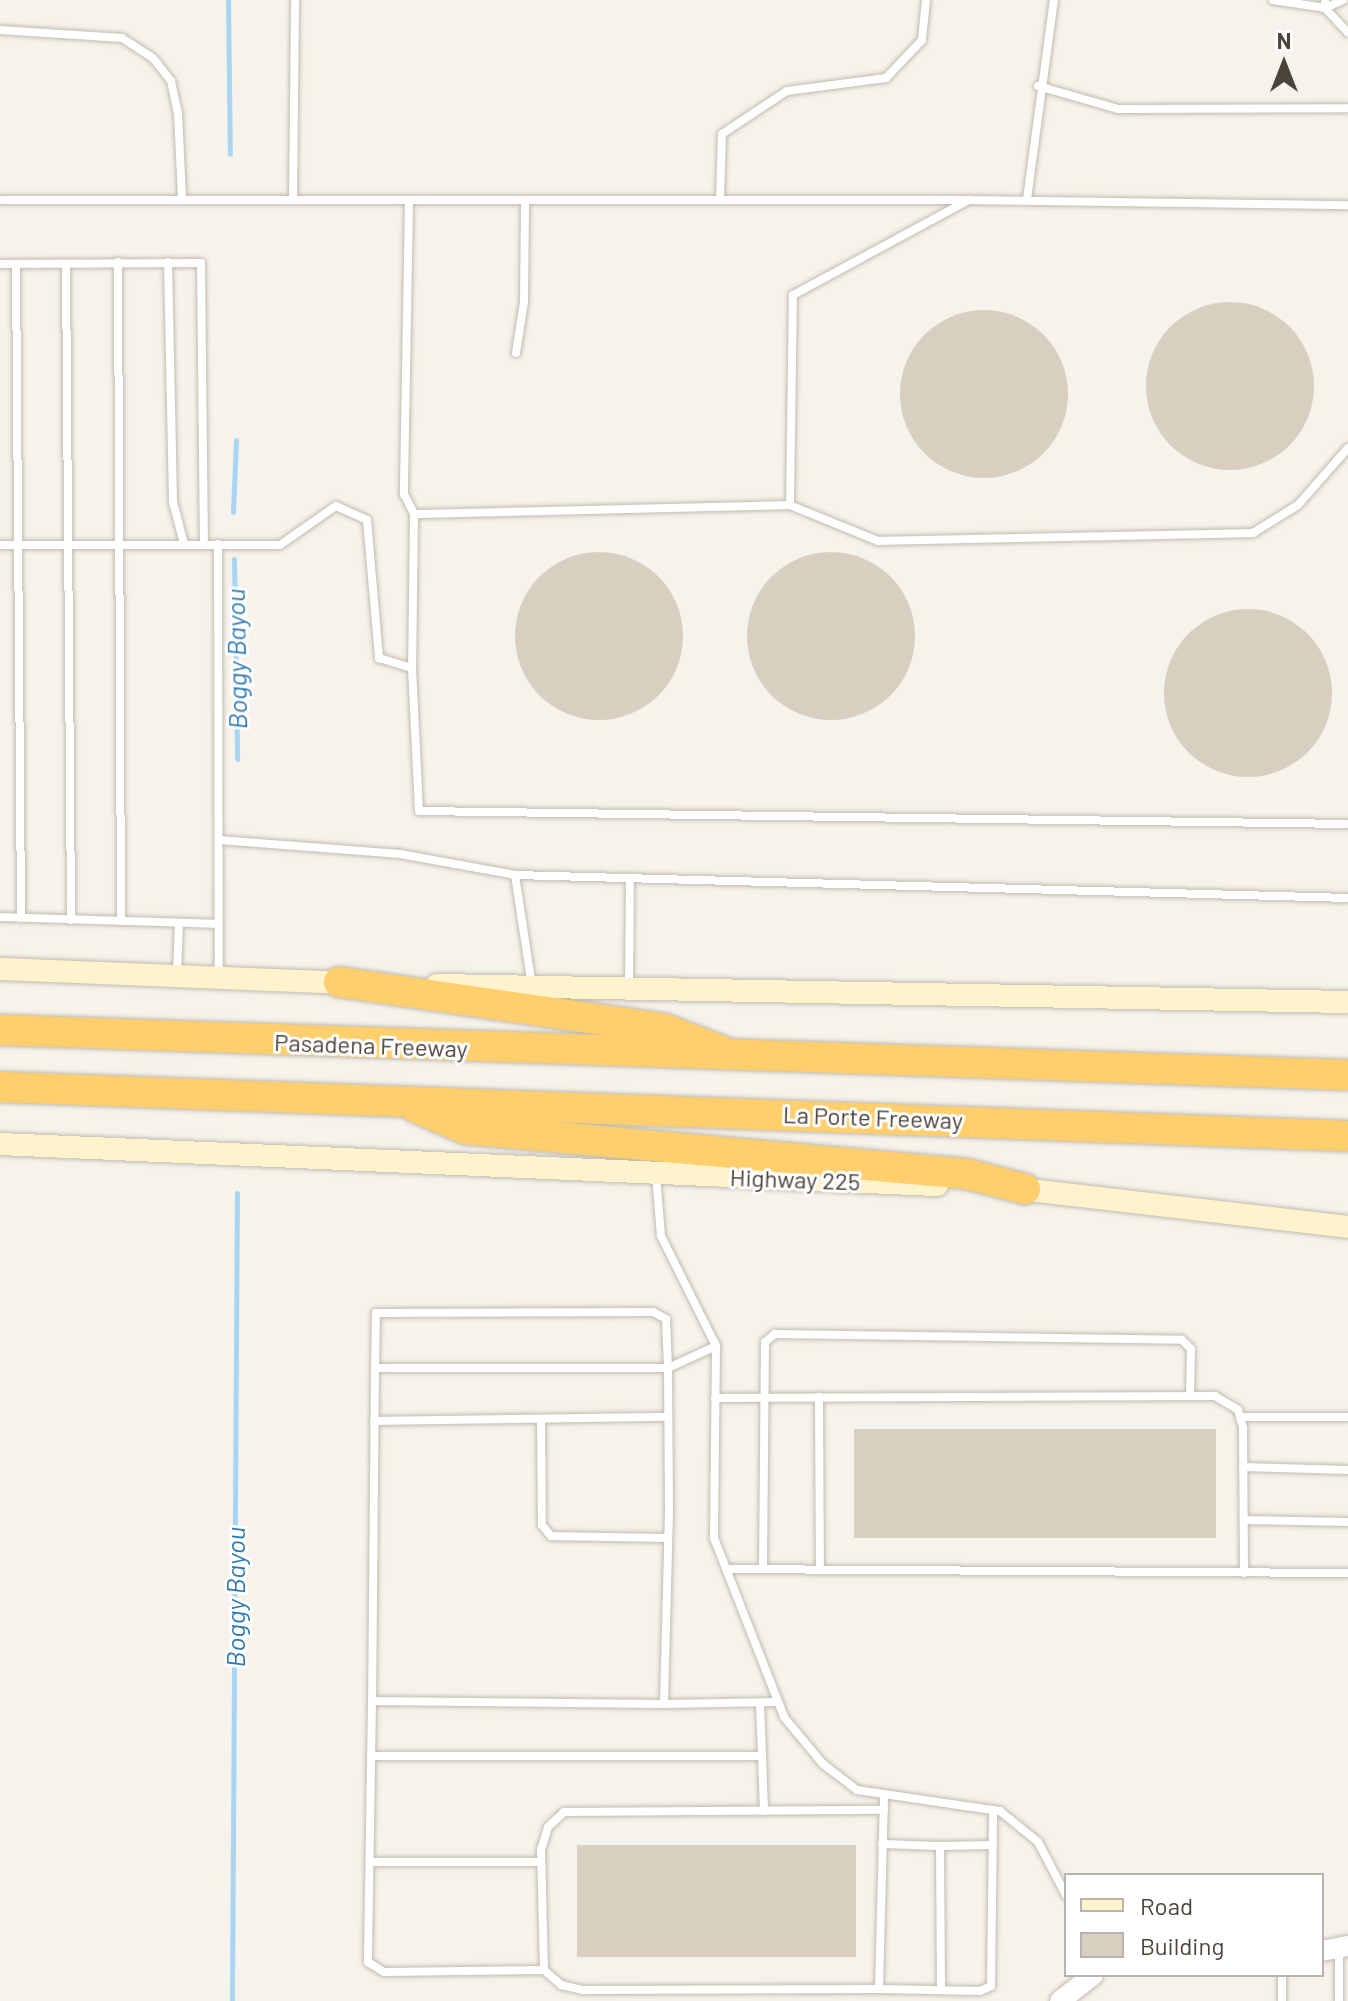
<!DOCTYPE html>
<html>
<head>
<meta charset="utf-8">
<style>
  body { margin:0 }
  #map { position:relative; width:1348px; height:2001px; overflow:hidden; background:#f6f3ec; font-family:Barlow,sans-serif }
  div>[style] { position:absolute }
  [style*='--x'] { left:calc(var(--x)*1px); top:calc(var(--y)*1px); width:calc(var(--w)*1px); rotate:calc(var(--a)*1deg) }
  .stream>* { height:5px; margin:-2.5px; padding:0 2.5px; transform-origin:2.5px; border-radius:2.5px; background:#a9d4f2 }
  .building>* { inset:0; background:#d8cfc1; transform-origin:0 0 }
  .round { border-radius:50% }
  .roads { filter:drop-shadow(0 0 2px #c2bbae) drop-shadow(0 0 2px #c2bbae) }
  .service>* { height:8px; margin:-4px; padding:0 4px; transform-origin:4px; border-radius:4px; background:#fff }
  .tertiary>* { height:20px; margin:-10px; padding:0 10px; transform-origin:10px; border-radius:10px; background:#fff }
  .secondary>* { height:22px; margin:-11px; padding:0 11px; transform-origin:11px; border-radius:11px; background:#fff3cd }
  .motorway>* { height:30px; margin:-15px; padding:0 15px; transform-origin:15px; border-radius:15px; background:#ffcf6e }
  span { translate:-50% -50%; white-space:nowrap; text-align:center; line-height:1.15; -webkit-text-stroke:6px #fff; paint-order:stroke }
  .street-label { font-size:24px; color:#4b4439 }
  .water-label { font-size:26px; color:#2e7ab2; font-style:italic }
  .legend { position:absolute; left:1064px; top:1873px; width:260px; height:104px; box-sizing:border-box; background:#fff; border:2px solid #b7b4b0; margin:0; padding:10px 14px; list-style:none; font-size:24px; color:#4b4439 }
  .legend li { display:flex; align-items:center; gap:16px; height:40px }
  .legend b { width:40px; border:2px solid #b7b4b0 }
  .north { position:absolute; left:1244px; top:24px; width:80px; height:80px; -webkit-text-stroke:6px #fff; paint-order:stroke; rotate:0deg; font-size:22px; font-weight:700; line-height:32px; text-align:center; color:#4b4439 }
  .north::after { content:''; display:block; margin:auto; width:28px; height:36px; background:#4b4439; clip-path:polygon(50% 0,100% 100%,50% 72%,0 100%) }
</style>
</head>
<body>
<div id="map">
  <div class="stream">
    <i style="--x:228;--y:0;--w:154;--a:89.3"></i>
    <i style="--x:233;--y:512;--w:72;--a:-87.6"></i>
    <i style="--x:234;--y:559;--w:200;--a:89.1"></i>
    <i style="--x:232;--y:2001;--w:808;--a:-89.65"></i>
  </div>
  <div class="building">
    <i class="round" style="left:1146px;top:302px;width:168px;height:168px"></i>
    <i class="round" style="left:900px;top:310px;width:168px;height:168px"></i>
    <i class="round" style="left:515px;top:552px;width:168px;height:168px"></i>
    <i class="round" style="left:747px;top:552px;width:168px;height:168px"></i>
    <i class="round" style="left:1164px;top:609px;width:168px;height:168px"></i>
    <i style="left:854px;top:1429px;width:362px;height:109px"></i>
    <i style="left:577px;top:1845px;width:279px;height:112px"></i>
  </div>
  <div class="roads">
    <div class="service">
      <i style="--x:1273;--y:0;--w:53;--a:8.7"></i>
      <i style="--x:1325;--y:8;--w:34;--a:47"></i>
      <i style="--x:1325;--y:0;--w:8;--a:90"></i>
      <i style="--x:1325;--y:8;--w:20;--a:-24"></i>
      <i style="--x:0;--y:30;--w:122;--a:3.8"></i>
      <i style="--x:122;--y:38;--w:37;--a:33"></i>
      <i style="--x:153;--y:58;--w:29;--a:52"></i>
      <i style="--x:171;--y:81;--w:33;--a:78"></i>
      <i style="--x:178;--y:113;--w:86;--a:87.3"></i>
      <i style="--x:1038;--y:86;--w:83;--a:16"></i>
      <i style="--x:1118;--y:109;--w:230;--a:-0.2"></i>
      <i style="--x:293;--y:199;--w:199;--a:-89.4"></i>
      <i style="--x:1027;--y:199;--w:201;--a:-82.3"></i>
      <i style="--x:0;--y:200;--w:969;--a:0"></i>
      <i style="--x:720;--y:200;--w:66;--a:-88.3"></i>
      <i style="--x:722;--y:134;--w:78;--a:-33.5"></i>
      <i style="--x:787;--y:91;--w:100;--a:-7.5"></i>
      <i style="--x:886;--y:78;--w:52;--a:-46.5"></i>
      <i style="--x:922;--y:40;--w:40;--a:-84.3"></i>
      <i style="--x:409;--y:201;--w:293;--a:91"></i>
      <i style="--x:404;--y:494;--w:22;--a:63"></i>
      <i style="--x:118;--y:262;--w:659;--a:89.74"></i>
      <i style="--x:168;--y:262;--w:240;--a:88.8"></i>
      <i style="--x:173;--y:502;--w:43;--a:75.3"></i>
      <i style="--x:0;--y:264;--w:201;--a:-0.3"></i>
      <i style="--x:201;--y:263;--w:281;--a:89.4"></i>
      <i style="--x:16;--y:264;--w:654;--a:89.56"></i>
      <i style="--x:66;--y:264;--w:656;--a:89.56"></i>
      <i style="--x:516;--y:353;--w:52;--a:-81.1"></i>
      <i style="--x:524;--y:302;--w:99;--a:-89.4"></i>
      <i style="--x:1348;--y:448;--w:76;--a:131.3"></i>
      <i style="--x:1298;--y:505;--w:53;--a:148.1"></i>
      <i style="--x:1253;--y:533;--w:375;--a:178.8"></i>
      <i style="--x:878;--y:541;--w:95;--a:-157.8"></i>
      <i style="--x:790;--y:505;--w:376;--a:178.6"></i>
      <i style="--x:414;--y:514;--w:154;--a:90.7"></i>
      <i style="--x:412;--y:668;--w:143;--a:87.2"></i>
      <i style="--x:419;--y:811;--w:929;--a:0.8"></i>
      <i style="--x:790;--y:505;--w:210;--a:-89.2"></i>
      <i style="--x:793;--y:295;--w:200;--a:-28.4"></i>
      <i style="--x:969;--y:200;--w:379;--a:0.8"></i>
      <i style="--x:218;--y:544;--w:431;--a:89.9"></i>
      <i style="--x:0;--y:545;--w:280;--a:0"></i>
      <i style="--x:280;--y:545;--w:68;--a:-34.9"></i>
      <i style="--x:336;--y:506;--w:34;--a:24"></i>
      <i style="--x:367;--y:520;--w:139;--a:85"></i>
      <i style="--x:379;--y:658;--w:34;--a:17"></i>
      <i style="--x:219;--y:840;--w:182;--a:4.4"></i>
      <i style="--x:400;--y:854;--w:117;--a:10.3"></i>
      <i style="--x:515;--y:875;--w:112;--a:81.3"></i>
      <i style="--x:515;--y:875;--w:833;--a:1.58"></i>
      <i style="--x:0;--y:917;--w:218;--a:1.8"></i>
      <i style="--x:177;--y:974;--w:51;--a:-87.8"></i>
      <i style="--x:629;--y:988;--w:110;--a:-89.5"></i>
      <i style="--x:656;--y:1174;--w:62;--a:85.4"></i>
      <i style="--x:661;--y:1236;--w:123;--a:63.4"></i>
      <i style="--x:716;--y:1346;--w:192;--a:90.6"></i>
      <i style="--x:714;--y:1538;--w:192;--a:68.6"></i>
      <i style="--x:784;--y:1717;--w:61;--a:50.3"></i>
      <i style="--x:823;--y:1764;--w:43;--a:37.4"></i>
      <i style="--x:857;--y:1790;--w:145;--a:8.4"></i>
      <i style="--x:1000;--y:1811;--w:49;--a:39.2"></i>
      <i style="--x:1038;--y:1842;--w:60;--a:62.2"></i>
      <i style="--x:716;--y:1346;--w:53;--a:155.4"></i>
      <i style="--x:668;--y:1368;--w:293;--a:180"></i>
      <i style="--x:375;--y:1368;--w:55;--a:-89"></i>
      <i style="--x:376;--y:1313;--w:277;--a:-0.2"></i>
      <i style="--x:653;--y:1312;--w:15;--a:28"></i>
      <i style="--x:666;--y:1319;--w:49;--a:87.7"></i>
      <i style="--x:668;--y:1368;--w:144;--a:89.6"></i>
      <i style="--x:669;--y:1512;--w:192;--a:91.5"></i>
      <i style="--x:664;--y:1704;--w:114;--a:-1"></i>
      <i style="--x:375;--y:1368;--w:333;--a:90.5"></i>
      <i style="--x:372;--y:1701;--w:292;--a:0.6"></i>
      <i style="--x:819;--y:1397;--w:169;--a:89.7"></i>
      <i style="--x:715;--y:1398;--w:500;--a:-0.23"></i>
      <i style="--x:1215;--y:1396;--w:27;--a:31"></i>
      <i style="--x:1238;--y:1410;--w:19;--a:74"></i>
      <i style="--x:1243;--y:1428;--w:145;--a:89.6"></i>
      <i style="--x:1240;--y:1417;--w:108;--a:0"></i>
      <i style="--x:541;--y:1419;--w:106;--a:89.5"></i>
      <i style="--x:542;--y:1525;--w:14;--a:51"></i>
      <i style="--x:551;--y:1536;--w:113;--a:1"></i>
      <i style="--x:374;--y:1421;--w:294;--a:-0.8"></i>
      <i style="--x:1243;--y:1467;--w:105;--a:1.6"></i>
      <i style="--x:1244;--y:1520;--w:104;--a:1.1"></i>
      <i style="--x:763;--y:1568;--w:226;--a:-89.5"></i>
      <i style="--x:765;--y:1342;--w:13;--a:-39"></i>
      <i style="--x:775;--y:1334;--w:407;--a:0.8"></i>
      <i style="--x:1182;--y:1340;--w:13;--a:45"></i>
      <i style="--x:1191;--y:1349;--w:47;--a:91.2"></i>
      <i style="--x:727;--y:1569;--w:621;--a:0.37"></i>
      <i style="--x:372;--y:1701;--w:261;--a:90.9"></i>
      <i style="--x:368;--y:1962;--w:19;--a:32"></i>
      <i style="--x:384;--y:1972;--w:160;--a:-0.7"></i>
      <i style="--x:544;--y:1970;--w:23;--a:41"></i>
      <i style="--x:561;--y:1985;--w:23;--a:13"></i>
      <i style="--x:583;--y:1990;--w:296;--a:-0.2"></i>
      <i style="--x:879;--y:1989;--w:191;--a:-88.5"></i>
      <i style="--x:760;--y:1703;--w:53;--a:87.8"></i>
      <i style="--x:371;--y:1756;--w:391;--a:0"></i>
      <i style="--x:762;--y:1756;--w:55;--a:87.9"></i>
      <i style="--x:882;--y:1844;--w:58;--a:2"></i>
      <i style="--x:370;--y:1862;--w:171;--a:0"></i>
      <i style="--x:544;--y:1970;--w:120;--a:-91.4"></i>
      <i style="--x:541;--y:1850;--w:24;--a:-73"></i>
      <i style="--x:548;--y:1827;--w:22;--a:-43"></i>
      <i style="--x:564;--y:1812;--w:320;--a:-0.4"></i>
      <i style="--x:879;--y:1989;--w:101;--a:1.1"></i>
      <i style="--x:980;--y:1991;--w:12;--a:-24"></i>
      <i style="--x:991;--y:1986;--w:176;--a:-89.3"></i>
      <i style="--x:941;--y:1990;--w:144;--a:-90.4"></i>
      <i style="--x:940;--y:1846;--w:53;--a:-1.1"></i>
      <i style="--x:1282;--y:2001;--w:26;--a:-90"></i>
      <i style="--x:1339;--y:2001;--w:51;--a:-90"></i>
    </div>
    <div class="tertiary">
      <i style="--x:1322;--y:1951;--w:26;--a:-11"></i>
      <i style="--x:1060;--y:2001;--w:42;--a:-38.2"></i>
    </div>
    <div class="secondary">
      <i style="--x:0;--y:969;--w:355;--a:2.3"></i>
      <i style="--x:437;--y:985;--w:911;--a:1.07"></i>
      <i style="--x:0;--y:1144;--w:938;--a:2.51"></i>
      <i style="--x:1012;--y:1188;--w:338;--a:6.6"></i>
    </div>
    <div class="motorway">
      <i style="--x:339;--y:982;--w:329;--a:8.2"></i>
      <i style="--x:665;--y:1029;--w:61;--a:21.1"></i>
      <i style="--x:0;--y:1030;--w:1349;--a:1.91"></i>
      <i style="--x:0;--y:1087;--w:1349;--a:2.08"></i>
      <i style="--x:415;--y:1107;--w:55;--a:23.7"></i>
      <i style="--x:465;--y:1129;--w:504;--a:5.12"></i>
      <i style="--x:967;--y:1174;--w:60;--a:14.5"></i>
    </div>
  </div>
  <div class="street-label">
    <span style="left:371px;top:1045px;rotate:2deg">Pasadena Freeway</span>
    <span style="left:873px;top:1117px;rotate:2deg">La Porte Freeway</span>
    <span style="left:795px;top:1179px;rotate:2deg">Highway 225</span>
  </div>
  <div class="water-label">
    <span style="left:236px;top:659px;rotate:-91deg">Boggy Bayou</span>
    <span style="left:235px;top:1597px;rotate:-90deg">Boggy Bayou</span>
  </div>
  <ul class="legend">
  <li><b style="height:10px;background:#fff3cd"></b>Road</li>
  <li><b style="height:22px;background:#d8cfc1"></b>Building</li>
  </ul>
  <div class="north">N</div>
</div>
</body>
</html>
